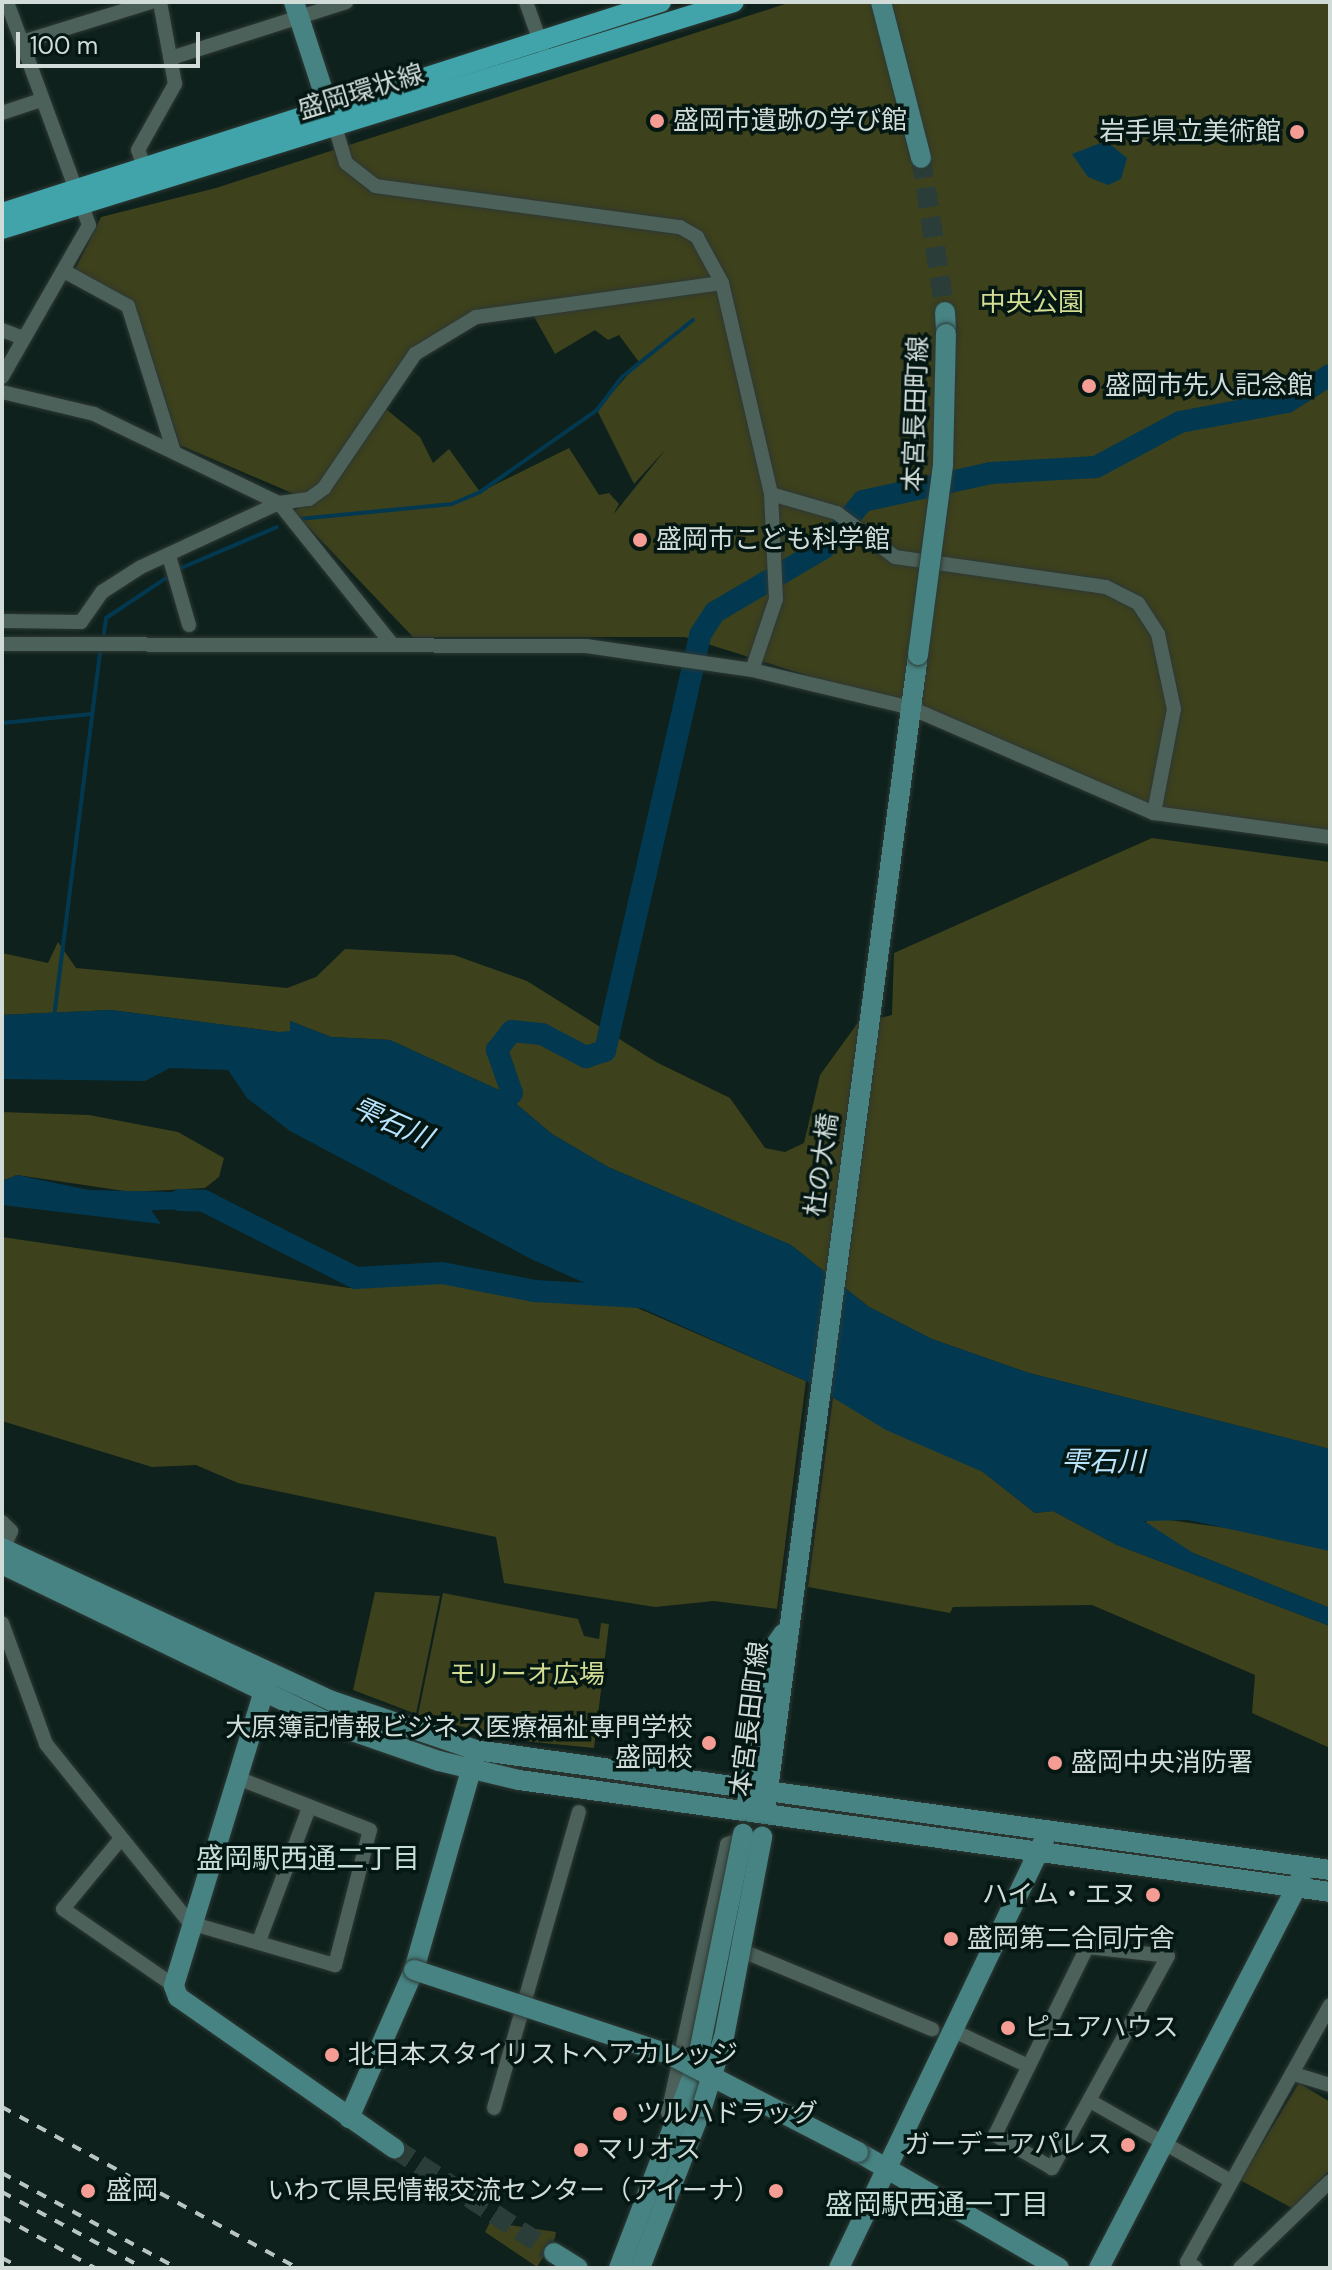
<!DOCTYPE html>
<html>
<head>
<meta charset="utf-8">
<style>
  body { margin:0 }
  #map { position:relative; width:1332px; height:2270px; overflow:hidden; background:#0e211c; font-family:"DM Sans","Noto Sans JP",sans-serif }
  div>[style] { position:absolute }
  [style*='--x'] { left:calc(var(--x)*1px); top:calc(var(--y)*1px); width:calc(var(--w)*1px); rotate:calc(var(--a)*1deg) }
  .green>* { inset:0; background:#3d411c }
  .water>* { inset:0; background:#023951 }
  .stream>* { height:4px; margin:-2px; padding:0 2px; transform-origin:2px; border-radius:2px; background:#023951 }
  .river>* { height:22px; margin:-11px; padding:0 11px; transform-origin:11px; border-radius:11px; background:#023951 }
  .secondary-tunnel>* { height:20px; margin-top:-10px; transform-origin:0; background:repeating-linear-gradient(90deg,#2b3d38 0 20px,transparent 0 30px) }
  .roads { filter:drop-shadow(0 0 2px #2e3834) drop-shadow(0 0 2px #2e3834) }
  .street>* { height:14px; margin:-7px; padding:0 7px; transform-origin:7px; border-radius:7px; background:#4c615a }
  .secondary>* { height:20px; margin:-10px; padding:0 10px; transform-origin:10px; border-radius:10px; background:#468382 }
  .primary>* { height:20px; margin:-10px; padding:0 10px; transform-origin:10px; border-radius:10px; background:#41a4aa }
  .rail>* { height:4px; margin-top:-2px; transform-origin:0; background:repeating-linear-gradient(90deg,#b9c5c2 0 10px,transparent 0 20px) }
  .bridges { filter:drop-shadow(0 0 2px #2e3834) drop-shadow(0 0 2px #2e3834) }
  .secondary-bridge>* { height:20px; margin:-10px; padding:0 10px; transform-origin:10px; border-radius:10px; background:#468382 }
  .dots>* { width:22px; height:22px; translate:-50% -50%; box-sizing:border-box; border:4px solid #051713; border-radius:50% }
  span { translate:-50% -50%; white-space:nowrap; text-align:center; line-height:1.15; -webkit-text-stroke:7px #051713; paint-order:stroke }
  .street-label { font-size:26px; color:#d1dcd9 }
  .poi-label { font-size:26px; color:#d1dcd9 }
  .left { translate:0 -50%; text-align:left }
  .right { translate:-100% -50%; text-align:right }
  .park-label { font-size:26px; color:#d2dc92 }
  .water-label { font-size:28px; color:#b8e4fe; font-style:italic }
  .neighbourhood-label { font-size:28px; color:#c5ddd5 }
  .frame { position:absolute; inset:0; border:4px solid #d1dcd9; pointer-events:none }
  .scale { position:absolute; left:16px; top:32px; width:184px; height:36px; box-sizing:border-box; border:4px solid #d1dcd9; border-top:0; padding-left:10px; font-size:24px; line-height:28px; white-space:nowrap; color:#d1dcd9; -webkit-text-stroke:6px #051713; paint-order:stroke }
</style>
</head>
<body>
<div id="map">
  <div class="green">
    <i style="clip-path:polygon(evenodd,791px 2px,1330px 2px,1330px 836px,1154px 813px,911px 708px,685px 637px,413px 637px,294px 512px,308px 500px,180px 445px,134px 302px,75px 270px,101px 217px,216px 188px,791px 2px,528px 306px,555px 354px,595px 330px,608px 340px,619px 335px,639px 362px,597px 410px,634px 484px,666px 449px,613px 515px,619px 504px,609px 493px,599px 495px,569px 448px,480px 492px,449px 449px,433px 463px,420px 437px,381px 405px,437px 336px,528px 306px)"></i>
    <i style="clip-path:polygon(1152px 838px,1330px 862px,1330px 1449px,1029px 1373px,932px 1339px,869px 1307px,791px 1245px,608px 1167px,552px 1134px,501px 1091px,390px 1040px,331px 1037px,290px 1021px,290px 1032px,278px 1032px,111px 1010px,2px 1015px,2px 953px,48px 963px,58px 942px,76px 968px,287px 988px,316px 977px,345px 949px,454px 955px,527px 981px,656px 1062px,730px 1098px,765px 1148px,785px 1152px,804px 1143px,820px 1075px,857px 1024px,892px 1015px,894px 953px)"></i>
    <i style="clip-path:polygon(2px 1112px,89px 1115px,178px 1132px,224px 1158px,219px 1177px,205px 1188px,131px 1192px,17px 1175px,2px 1181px)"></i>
    <i style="clip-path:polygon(2px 1237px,349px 1288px,450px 1282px,619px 1300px,806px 1381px,777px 1609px,714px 1601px,655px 1607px,504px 1583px,496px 1537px,238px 1483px,196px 1465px,152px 1467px,2px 1421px)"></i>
    <i style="clip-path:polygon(833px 1397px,983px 1472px,1035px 1513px,1053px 1511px,1117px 1545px,1330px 1626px,1330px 1748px,1252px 1713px,1255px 1675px,1092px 1605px,953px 1607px,950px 1613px,808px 1587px)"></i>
    <i style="clip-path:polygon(1148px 1517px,1290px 1537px,1330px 1551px,1330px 1608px,1193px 1553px,1145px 1526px)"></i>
    <i style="clip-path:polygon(375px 1592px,440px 1596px,416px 1714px,353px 1690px)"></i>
    <i style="clip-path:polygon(443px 1593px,578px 1619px,584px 1636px,599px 1639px,601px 1623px,609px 1624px,594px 1748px,513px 1740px,418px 1715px)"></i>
    <i style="clip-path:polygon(1299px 2083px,1330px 2102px,1330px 2170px,1292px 2208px,1240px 2180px)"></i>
    <i style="clip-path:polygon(490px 2222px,556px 2232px,555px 2238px,537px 2267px,485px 2232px)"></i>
  </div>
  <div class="water">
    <i style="clip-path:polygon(1106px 141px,1127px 158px,1121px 179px,1108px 185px,1088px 177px,1072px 154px)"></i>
    <i style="clip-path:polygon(111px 1010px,278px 1032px,290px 1031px,290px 1021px,331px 1037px,390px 1040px,501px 1091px,552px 1134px,608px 1167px,791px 1245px,869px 1307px,932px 1339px,1029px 1373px,1330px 1449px,1330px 1551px,1188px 1520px,1144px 1521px,1193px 1553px,1330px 1608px,1330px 1626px,1117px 1545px,1053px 1511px,1035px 1513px,983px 1472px,886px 1430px,806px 1381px,533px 1260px,290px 1131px,247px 1098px,228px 1070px,170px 1068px,145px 1081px,2px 1079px,2px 1015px)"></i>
    <i style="clip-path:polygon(17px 1175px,89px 1190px,215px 1193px,204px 1209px,151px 1210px,161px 1224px,2px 1205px,2px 1181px)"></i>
  </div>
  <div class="stream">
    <i style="--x:299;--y:519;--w:154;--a:-5.6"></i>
    <i style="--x:452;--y:504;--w:30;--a:-23"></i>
    <i style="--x:480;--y:492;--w:143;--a:-35"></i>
    <i style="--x:597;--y:410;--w:41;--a:-52.9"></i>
    <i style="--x:622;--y:377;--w:91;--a:-38.8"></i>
    <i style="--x:181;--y:568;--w:104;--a:-23.1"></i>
    <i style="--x:104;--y:633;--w:15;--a:-82"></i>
    <i style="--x:106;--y:618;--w:72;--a:-33.7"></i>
    <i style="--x:2;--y:723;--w:90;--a:-5.7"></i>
    <i style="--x:54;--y:1017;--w:366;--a:-82.8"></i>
  </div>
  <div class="river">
    <i style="--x:490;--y:1115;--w:31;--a:-45"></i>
    <i style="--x:512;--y:1093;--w:46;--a:-109.2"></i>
    <i style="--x:497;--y:1050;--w:24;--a:-52"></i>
    <i style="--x:512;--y:1031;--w:30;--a:6"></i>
    <i style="--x:542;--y:1034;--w:50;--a:27.6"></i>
    <i style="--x:586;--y:1057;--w:20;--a:-18"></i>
    <i style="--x:605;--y:1051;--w:427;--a:-77.1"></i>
    <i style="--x:700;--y:635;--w:27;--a:-57"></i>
    <i style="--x:715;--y:612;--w:126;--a:-30.4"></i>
    <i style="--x:824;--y:548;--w:61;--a:-50.3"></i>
    <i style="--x:863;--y:501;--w:131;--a:-12.3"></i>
    <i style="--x:991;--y:473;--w:105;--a:-3.3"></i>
    <i style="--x:1096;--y:467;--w:95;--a:-28.2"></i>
    <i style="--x:1180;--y:422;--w:109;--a:-10.6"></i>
    <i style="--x:1287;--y:402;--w:51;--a:-32.1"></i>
    <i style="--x:180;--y:1200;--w:24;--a:2"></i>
    <i style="--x:204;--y:1201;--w:170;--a:26.9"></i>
    <i style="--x:356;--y:1278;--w:86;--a:-3.3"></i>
    <i style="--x:442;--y:1273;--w:95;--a:11"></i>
    <i style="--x:535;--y:1291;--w:105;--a:3.3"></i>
  </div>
  <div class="secondary-tunnel">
    <i style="--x:921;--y:158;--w:156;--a:81.1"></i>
    <i style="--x:394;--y:2148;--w:191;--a:33.3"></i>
  </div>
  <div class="roads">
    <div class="street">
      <i style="--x:526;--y:2;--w:48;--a:70.4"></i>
      <i style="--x:22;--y:42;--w:135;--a:-17.2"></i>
      <i style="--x:171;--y:58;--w:184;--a:-17.7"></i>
      <i style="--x:2;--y:113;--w:41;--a:-18.4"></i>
      <i style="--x:333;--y:120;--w:45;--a:73.2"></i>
      <i style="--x:346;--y:163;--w:37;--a:38"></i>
      <i style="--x:375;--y:186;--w:308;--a:7.7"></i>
      <i style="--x:680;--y:227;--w:20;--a:30"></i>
      <i style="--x:697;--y:237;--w:52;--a:61.5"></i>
      <i style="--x:722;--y:283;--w:217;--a:76.9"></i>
      <i style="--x:771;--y:494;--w:69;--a:16.1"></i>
      <i style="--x:837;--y:513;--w:73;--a:37.2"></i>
      <i style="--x:895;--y:557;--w:213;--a:8.1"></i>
      <i style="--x:1106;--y:587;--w:36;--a:27"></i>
      <i style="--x:1138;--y:603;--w:37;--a:57"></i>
      <i style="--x:1158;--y:634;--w:77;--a:78"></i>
      <i style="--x:1174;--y:709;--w:106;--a:100.9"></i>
      <i style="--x:145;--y:169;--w:20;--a:-110"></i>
      <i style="--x:138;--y:150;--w:76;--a:-60.7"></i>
      <i style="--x:175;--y:84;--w:83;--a:-100.4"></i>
      <i style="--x:64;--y:271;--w:73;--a:28.7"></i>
      <i style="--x:128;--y:306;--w:150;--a:72.5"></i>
      <i style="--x:2;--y:330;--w:22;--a:21"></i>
      <i style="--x:2;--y:377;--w:175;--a:-60.2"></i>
      <i style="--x:89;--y:225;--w:238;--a:-110.2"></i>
      <i style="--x:2;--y:392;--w:95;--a:13.4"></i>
      <i style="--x:94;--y:414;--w:205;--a:25.7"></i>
      <i style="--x:279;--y:503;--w:179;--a:51.3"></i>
      <i style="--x:169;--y:556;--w:72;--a:73.8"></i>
      <i style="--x:2;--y:621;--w:79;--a:0.7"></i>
      <i style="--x:81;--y:622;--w:37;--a:-55"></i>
      <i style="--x:102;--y:592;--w:46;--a:-32.7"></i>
      <i style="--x:141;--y:567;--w:152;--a:-24.9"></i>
      <i style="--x:279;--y:503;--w:30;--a:-8"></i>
      <i style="--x:309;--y:499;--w:19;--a:-36"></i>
      <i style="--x:324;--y:488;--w:162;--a:-55.8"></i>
      <i style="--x:415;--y:354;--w:71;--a:-31.2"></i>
      <i style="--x:476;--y:317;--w:248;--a:-7.9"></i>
      <i style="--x:2;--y:644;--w:584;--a:0.2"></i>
      <i style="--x:586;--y:646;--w:168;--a:8.2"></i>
      <i style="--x:752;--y:670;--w:163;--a:13.4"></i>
      <i style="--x:911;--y:708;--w:265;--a:23.4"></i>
      <i style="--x:1154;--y:813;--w:178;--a:7.8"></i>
      <i style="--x:752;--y:670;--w:75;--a:-71.3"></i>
      <i style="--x:776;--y:599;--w:105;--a:-92.7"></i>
      <i style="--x:2;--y:1522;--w:13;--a:45"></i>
      <i style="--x:11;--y:1531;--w:23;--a:113"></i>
      <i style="--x:2;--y:1623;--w:129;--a:70"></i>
      <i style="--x:46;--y:1744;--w:230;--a:51.2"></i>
      <i style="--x:190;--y:1923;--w:151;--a:16.2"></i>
      <i style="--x:335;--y:1965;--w:139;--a:-75.5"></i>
      <i style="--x:370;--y:1830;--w:145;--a:-158.6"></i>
      <i style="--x:119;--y:1841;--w:88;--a:129.5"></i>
      <i style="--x:63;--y:1909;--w:135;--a:34.7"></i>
      <i style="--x:259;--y:1941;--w:142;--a:-69.4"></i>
      <i style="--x:1087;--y:1947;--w:81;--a:6.3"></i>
      <i style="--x:1168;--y:1956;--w:242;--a:118.7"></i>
      <i style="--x:1052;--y:2168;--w:66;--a:-149.9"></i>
      <i style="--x:995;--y:2135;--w:209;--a:-63.9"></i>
      <i style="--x:740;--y:1950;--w:208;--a:22.4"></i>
      <i style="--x:954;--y:2031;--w:82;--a:25.3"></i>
      <i style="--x:1294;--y:2074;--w:38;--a:17"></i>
      <i style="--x:1090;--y:2101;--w:162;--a:29.6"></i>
      <i style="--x:494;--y:2108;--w:308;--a:-74"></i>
      <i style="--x:668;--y:2113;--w:275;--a:-77.6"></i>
      <i style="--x:727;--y:1844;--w:21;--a:-19"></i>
      <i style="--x:1196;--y:2268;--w:11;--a:-146"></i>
      <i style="--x:1187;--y:2262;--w:294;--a:-60.9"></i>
      <i style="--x:1240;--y:2268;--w:125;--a:-44"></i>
    </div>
    <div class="secondary">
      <i style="--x:294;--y:2;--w:116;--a:71.9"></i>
      <i style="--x:881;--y:2;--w:161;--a:75.6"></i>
      <i style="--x:945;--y:312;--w:22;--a:87"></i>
      <i style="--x:2;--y:1548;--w:364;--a:24.9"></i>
      <i style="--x:332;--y:1701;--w:152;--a:18.8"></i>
      <i style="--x:476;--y:1750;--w:862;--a:8"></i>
      <i style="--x:2;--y:1564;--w:367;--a:25.9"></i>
      <i style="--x:332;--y:1724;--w:113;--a:19.1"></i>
      <i style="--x:439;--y:1761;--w:82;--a:13.4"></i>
      <i style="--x:519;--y:1780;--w:819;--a:7.86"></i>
      <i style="--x:267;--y:1681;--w:319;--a:107"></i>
      <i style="--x:174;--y:1986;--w:12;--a:70"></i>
      <i style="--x:178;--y:1997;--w:264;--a:35"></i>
      <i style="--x:747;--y:1802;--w:146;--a:-82.1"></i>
      <i style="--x:767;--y:1657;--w:29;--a:-55"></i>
      <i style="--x:766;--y:1805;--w:1160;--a:-82.47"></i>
      <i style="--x:349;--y:2118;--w:162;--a:-66.3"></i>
      <i style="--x:414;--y:1970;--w:223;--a:-74.1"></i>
      <i style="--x:858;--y:2152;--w:232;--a:30"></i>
      <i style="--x:554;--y:2253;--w:28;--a:32"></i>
      <i style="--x:619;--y:2268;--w:215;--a:-69"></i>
      <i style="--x:640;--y:2268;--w:173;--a:-68.9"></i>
      <i style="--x:839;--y:2268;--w:476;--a:-64.4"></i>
      <i style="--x:1099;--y:2268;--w:439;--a:-62.6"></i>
    </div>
    <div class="primary">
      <i style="--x:2;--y:213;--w:692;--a:-17.75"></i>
      <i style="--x:2;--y:229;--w:766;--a:-17.23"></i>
    </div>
  </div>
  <div class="rail">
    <i style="--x:2;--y:2107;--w:336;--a:28.6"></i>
    <i style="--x:2;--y:2173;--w:199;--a:28.5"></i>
    <i style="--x:2;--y:2192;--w:160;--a:28.3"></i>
    <i style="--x:2;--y:2217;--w:106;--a:28.7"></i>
    <i style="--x:2;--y:2258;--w:21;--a:28"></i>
  </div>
  <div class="bridges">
    <div class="secondary-bridge">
      <i style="--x:918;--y:655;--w:193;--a:-82.5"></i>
      <i style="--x:943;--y:464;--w:130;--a:-88.7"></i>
      <i style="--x:414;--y:1970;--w:268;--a:18.3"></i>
      <i style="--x:668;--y:2054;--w:214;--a:27.3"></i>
      <i style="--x:696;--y:2067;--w:238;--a:-78.6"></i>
      <i style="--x:702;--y:2107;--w:73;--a:-72.6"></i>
      <i style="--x:724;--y:2037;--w:204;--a:-79.2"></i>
    </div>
  </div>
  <div class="dots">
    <i style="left:657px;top:121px;background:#f59c94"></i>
    <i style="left:1297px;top:132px;background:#f59c94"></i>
    <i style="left:1089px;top:386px;background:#f59c94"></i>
    <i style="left:640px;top:540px;background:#f59c94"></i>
    <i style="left:709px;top:1743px;background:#f59c94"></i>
    <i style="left:1055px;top:1763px;background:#f59c94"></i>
    <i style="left:1153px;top:1895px;background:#f59c94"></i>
    <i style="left:951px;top:1939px;background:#f59c94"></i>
    <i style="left:1008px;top:2028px;background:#f59c94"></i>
    <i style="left:332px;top:2055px;background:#f59c94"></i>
    <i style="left:620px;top:2114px;background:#f59c94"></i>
    <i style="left:1128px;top:2145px;background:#f59c94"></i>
    <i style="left:581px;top:2150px;background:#f59c94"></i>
    <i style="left:88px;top:2191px;background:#f59c94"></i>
    <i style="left:776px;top:2191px;background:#f59c94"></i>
  </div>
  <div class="street-label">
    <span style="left:361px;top:92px;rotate:-17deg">盛岡環状線</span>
    <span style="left:916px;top:414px;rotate:-88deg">本宮長田町線</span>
    <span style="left:822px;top:1165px;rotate:-82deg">杜の大橋</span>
    <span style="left:750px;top:1719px;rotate:-83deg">本宮長田町線</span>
  </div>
  <div class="poi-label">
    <span class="left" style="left:673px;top:121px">盛岡市遺跡の学び館</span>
    <span class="right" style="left:1281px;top:132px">岩手県立美術館</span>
    <span class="left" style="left:1105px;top:386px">盛岡市先人記念館</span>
    <span class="left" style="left:656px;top:540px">盛岡市こども科学館</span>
    <span class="right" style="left:693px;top:1743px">大原簿記情報ビジネス医療福祉専門学校<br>盛岡校</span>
    <span class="left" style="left:1071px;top:1763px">盛岡中央消防署</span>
    <span class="right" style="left:1137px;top:1895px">ハイム・エヌ</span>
    <span class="left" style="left:967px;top:1939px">盛岡第二合同庁舎</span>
    <span class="left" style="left:1024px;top:2028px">ピュアハウス</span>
    <span class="left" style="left:348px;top:2055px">北日本スタイリストヘアカレッジ</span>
    <span class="left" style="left:636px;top:2114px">ツルハドラッグ</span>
    <span class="right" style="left:1112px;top:2145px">ガーデニアパレス</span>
    <span class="left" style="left:597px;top:2150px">マリオス</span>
    <span class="left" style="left:106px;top:2191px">盛岡</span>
    <span class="right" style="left:760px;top:2191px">いわて県民情報交流センター（アイーナ）</span>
  </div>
  <div class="park-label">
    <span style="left:1032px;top:303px">中央公園</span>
    <span style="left:527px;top:1675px">モリーオ広場</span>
  </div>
  <div class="water-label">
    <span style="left:392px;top:1123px;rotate:24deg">雫石川</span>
    <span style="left:1103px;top:1462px">雫石川</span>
  </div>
  <div class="neighbourhood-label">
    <span style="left:308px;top:1859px">盛岡駅西通二丁目</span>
    <span style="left:937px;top:2205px">盛岡駅西通一丁目</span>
  </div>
  <div class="frame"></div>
  <div class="scale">100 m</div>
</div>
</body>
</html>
